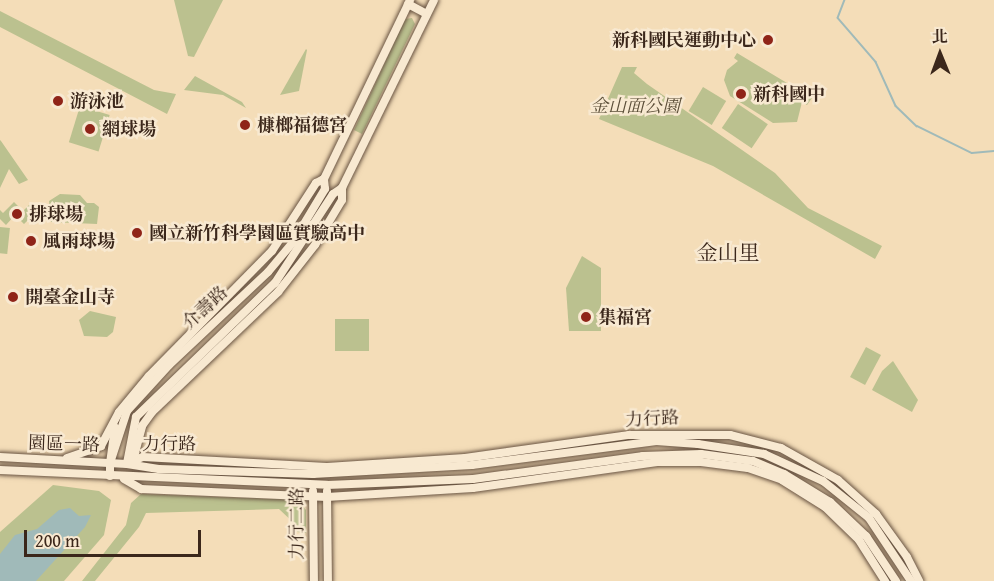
<!DOCTYPE html>
<html>
<head>
<meta charset="utf-8">
<style>
  body { margin:0 }
  #map { position:relative; width:994px; height:581px; overflow:hidden; background:#f4ddb8; font-family:"Gentium Book Plus","Noto Serif TC",serif }
  div>[style] { position:absolute }
  [style*='--x'] { left:calc(var(--x)*1px); top:calc(var(--y)*1px); width:calc(var(--w)*1px); rotate:calc(var(--a)*1deg) }
  .green>* { inset:0; background:#bbc18f; transform-origin:0 0 }
  .water>* { inset:0; background:#a0bab9 }
  .stream>* { height:1.5px; margin:-0.75px; padding:0 0.75px; transform-origin:0.75px; border-radius:0.75px; background:#a0bab9 }
  .roads { filter:drop-shadow(0 0 2px #695442) drop-shadow(0 0 2px #695442) }
  .minor>* { height:8px; margin:-4px; padding:0 4px; transform-origin:4px; border-radius:4px; background:#f8e9d1 }
  .dots>* { width:16px; height:16px; translate:-50% -50%; box-sizing:border-box; border:3px solid #f8e9d1; border-radius:50% }
  span { translate:-50% -50%; white-space:nowrap; text-align:center; line-height:1.15; -webkit-text-stroke:5px #f8e9d1; paint-order:stroke }
  .poi-label { font-size:18px; color:#3b271b; font-weight:700 }
  .right { translate:-100% -50%; text-align:right }
  .left { translate:0 -50%; text-align:left }
  .park-label { font-size:18px; color:#5b4e38; font-style:italic }
  .street-label { font-size:18px; color:#3b271b }
  .quarter-label { font-size:21px; color:#3b271b }
  .north { position:absolute; left:910px; top:24px; width:60px; height:60px; -webkit-text-stroke:4px #f8e9d1; paint-order:stroke; rotate:359deg; font-size:16px; font-weight:700; line-height:24px; text-align:center; color:#3b271b }
  .north::after { content:''; display:block; margin:auto; width:21px; height:27px; background:#3b271b; clip-path:polygon(50% 0,100% 100%,50% 72%,0 100%) }
  .scale { position:absolute; left:24px; top:530px; width:177px; height:27px; box-sizing:border-box; border:3px solid #3b271b; border-top:0; padding-left:8px; font-size:18px; line-height:21px; white-space:nowrap; color:#3b271b; -webkit-text-stroke:4px #f8e9d1; paint-order:stroke }
</style>
</head>
<body>
<div id="map">
  <div class="green">
    <i style="clip-path:polygon(174px 0,223px 0,194px 57px,188px 56px)"></i>
    <i style="clip-path:polygon(0 11px,154px 90px,176px 94px,167px 114px,0 27px)"></i>
    <i style="clip-path:polygon(412px 18px,415px 24px,362px 134px,354px 130px,405px 19px)"></i>
    <i style="clip-path:polygon(307px 50px,299px 91px,280px 95px,306px 49px)"></i>
    <i style="clip-path:polygon(737px 53px,812px 98px,807px 105px,802px 102px,797px 122px,773px 123px,730px 96px,724px 80px,727px 70px,738px 61px,734px 58px)"></i>
    <i style="clip-path:polygon(622px 67px,637px 67px,634px 73px,647px 84px,775px 173px,808px 208px,882px 246px,875px 259px,713px 166px,599px 119px)"></i>
    <i style="clip-path:polygon(195px 76px,242px 102px,246px 108px,223px 95px,184px 90px)"></i>
    <i style="left:703px;top:87px;width:27px;height:28px;rotate:31deg"></i>
    <i style="left:738px;top:104px;width:36px;height:29px;rotate:34deg"></i>
    <i style="left:80px;top:106px;width:31px;height:38px;rotate:17deg"></i>
    <i style="clip-path:polygon(0 140px,1px 141px,28px 180px,19px 184px,9px 169px,0 188px)"></i>
    <i style="clip-path:polygon(60px 194px,80px 195px,87px 203px,94px 203px,99px 207px,97px 224px,51px 222px,49px 201px)"></i>
    <i style="clip-path:polygon(14px 202px,23px 211px,29px 205px,37px 211px,24px 224px,15px 215px,6px 225px,0 219px,0 210px,3px 213px)"></i>
    <i style="left:0;top:227px;width:10px;height:26px;rotate:6deg"></i>
    <i style="clip-path:polygon(582px 256px,601px 268px,601px 331px,569px 331px,566px 288px)"></i>
    <i style="clip-path:polygon(90px 311px,116px 317px,113px 332px,107px 337px,84px 336px,79px 320px)"></i>
    <i style="left:335px;top:319px;width:34px;height:32px"></i>
    <i style="left:866px;top:347px;width:17px;height:34px;rotate:28deg"></i>
    <i style="clip-path:polygon(893px 361px,918px 400px,912px 412px,872px 390px,882px 371px)"></i>
    <i style="clip-path:polygon(53px 485px,99px 491px,111px 500px,104px 535px,64px 581px,0 581px,0 532px)"></i>
    <i style="clip-path:polygon(141px 494px,298px 500px,306px 510px,306px 533px,297px 532px,297px 526px,279px 509px,146px 513px,139px 527px,95px 581px,82px 581px,126px 525px,131px 503px)"></i>
  </div>
  <div class="water">
    <i style="clip-path:polygon(70px 508px,79px 516px,91px 515px,85px 527px,36px 581px,0 581px,0 554px,15px 535px,37px 529px,59px 510px)"></i>
  </div>
  <div class="stream">
    <i style="--x:845;--y:0;--w:19;--a:111"></i>
    <i style="--x:838;--y:18;--w:58;--a:49.2"></i>
    <i style="--x:876;--y:62;--w:48;--a:65.6"></i>
    <i style="--x:896;--y:106;--w:29;--a:44"></i>
    <i style="--x:917;--y:126;--w:61;--a:26.1"></i>
    <i style="--x:972;--y:153;--w:22;--a:-5"></i>
  </div>
  <div class="roads">
    <div class="minor">
      <i style="--x:408;--y:4;--w:21;--a:28"></i>
      <i style="--x:0;--y:457;--w:127;--a:3.2"></i>
      <i style="--x:127;--y:464;--w:32;--a:9"></i>
      <i style="--x:159;--y:469;--w:154;--a:1.9"></i>
      <i style="--x:313;--y:474;--w:159;--a:-3.2"></i>
      <i style="--x:472;--y:465;--w:186;--a:-7.4"></i>
      <i style="--x:656;--y:441;--w:42;--a:4.1"></i>
      <i style="--x:698;--y:444;--w:67;--a:8.6"></i>
      <i style="--x:764;--y:454;--w:65;--a:24.6"></i>
      <i style="--x:823;--y:481;--w:59;--a:38.8"></i>
      <i style="--x:869;--y:518;--w:76;--a:56.3"></i>
      <i style="--x:67;--y:458;--w:36;--a:-19"></i>
      <i style="--x:101;--y:446;--w:38;--a:-62"></i>
      <i style="--x:119;--y:412;--w:47;--a:-50.2"></i>
      <i style="--x:149;--y:376;--w:175;--a:-45.5"></i>
      <i style="--x:272;--y:251;--w:81;--a:-57.1"></i>
      <i style="--x:316;--y:183;--w:9;--a:-27"></i>
      <i style="--x:110;--y:463;--w:36;--a:-82"></i>
      <i style="--x:127;--y:463;--w:17;--a:-21"></i>
      <i style="--x:143;--y:457;--w:184;--a:3.1"></i>
      <i style="--x:327;--y:467;--w:138;--a:-3.7"></i>
      <i style="--x:465;--y:458;--w:166;--a:-8"></i>
      <i style="--x:629;--y:435;--w:101;--a:0"></i>
      <i style="--x:730;--y:435;--w:53;--a:14.3"></i>
      <i style="--x:781;--y:448;--w:65;--a:29.3"></i>
      <i style="--x:838;--y:480;--w:51;--a:41.8"></i>
      <i style="--x:876;--y:514;--w:53;--a:54.2"></i>
      <i style="--x:907;--y:557;--w:27;--a:63"></i>
      <i style="--x:127;--y:463;--w:13;--a:-51"></i>
      <i style="--x:135;--y:453;--w:28;--a:-75"></i>
      <i style="--x:142;--y:426;--w:17;--a:-54"></i>
      <i style="--x:152;--y:412;--w:174;--a:-43.6"></i>
      <i style="--x:278;--y:292;--w:60;--a:-51.8"></i>
      <i style="--x:315;--y:245;--w:52;--a:-59"></i>
      <i style="--x:342;--y:200;--w:12;--a:-90"></i>
      <i style="--x:342;--y:188;--w:209;--a:-63.9"></i>
      <i style="--x:127;--y:463;--w:47;--a:-78.9"></i>
      <i style="--x:136;--y:417;--w:193;--a:-44"></i>
      <i style="--x:275;--y:283;--w:106;--a:-56.9"></i>
      <i style="--x:333;--y:194;--w:11;--a:-34"></i>
      <i style="--x:0;--y:470;--w:327;--a:2.6"></i>
      <i style="--x:327;--y:485;--w:146;--a:-2.4"></i>
      <i style="--x:473;--y:479;--w:172;--a:-7.7"></i>
      <i style="--x:643;--y:456;--w:58;--a:-2"></i>
      <i style="--x:701;--y:454;--w:52;--a:7.7"></i>
      <i style="--x:753;--y:461;--w:34;--a:23"></i>
      <i style="--x:784;--y:474;--w:54;--a:31.3"></i>
      <i style="--x:830;--y:502;--w:50;--a:43.4"></i>
      <i style="--x:866;--y:536;--w:54;--a:56.3"></i>
      <i style="--x:110;--y:476;--w:13;--a:-90"></i>
      <i style="--x:110;--y:463;--w:55;--a:-71.9"></i>
      <i style="--x:127;--y:411;--w:62;--a:-47.6"></i>
      <i style="--x:169;--y:365;--w:136;--a:-43.2"></i>
      <i style="--x:268;--y:272;--w:39;--a:-50"></i>
      <i style="--x:293;--y:242;--w:62;--a:-58.9"></i>
      <i style="--x:325;--y:189;--w:10;--a:-96"></i>
      <i style="--x:324;--y:179;--w:199;--a:-64.3"></i>
      <i style="--x:124;--y:479;--w:20;--a:30"></i>
      <i style="--x:141;--y:489;--w:186;--a:2.5"></i>
      <i style="--x:327;--y:497;--w:146;--a:-3.5"></i>
      <i style="--x:473;--y:488;--w:186;--a:-8"></i>
      <i style="--x:657;--y:462;--w:44;--a:0"></i>
      <i style="--x:701;--y:462;--w:47;--a:7.3"></i>
      <i style="--x:748;--y:468;--w:36;--a:19"></i>
      <i style="--x:782;--y:480;--w:51;--a:32.1"></i>
      <i style="--x:825;--y:507;--w:47;--a:44.1"></i>
      <i style="--x:859;--y:540;--w:49;--a:57.6"></i>
      <i style="--x:313;--y:491;--w:90;--a:89.4"></i>
      <i style="--x:327;--y:491;--w:90;--a:89.4"></i>
    </div>
  </div>
  <div class="dots">
    <i style="left:768px;top:40px;background:#8f2418"></i>
    <i style="left:741px;top:94px;background:#8f2418"></i>
    <i style="left:58px;top:101px;background:#8f2418"></i>
    <i style="left:245px;top:125px;background:#8f2418"></i>
    <i style="left:90px;top:129px;background:#8f2418"></i>
    <i style="left:17px;top:214px;background:#8f2418"></i>
    <i style="left:137px;top:233px;background:#8f2418"></i>
    <i style="left:31px;top:241px;background:#8f2418"></i>
    <i style="left:13px;top:297px;background:#8f2418"></i>
    <i style="left:586px;top:317px;background:#8f2418"></i>
  </div>
  <div class="poi-label">
    <span class="right" style="left:756px;top:40px">新科國民運動中心</span>
    <span class="left" style="left:753px;top:94px">新科國中</span>
    <span class="left" style="left:70px;top:101px">游泳池</span>
    <span class="left" style="left:257px;top:125px">槺榔福德宮</span>
    <span class="left" style="left:102px;top:129px">網球場</span>
    <span class="left" style="left:29px;top:214px">排球場</span>
    <span class="left" style="left:149px;top:233px">國立新竹科學園區實驗高中</span>
    <span class="left" style="left:43px;top:241px">風雨球場</span>
    <span class="left" style="left:25px;top:297px">開臺金山寺</span>
    <span class="left" style="left:598px;top:317px">集福宮</span>
  </div>
  <div class="park-label">
    <span style="left:635px;top:106px">金山面公園</span>
  </div>
  <div class="street-label">
    <span style="left:205px;top:308px;rotate:-43deg">介壽路</span>
    <span style="left:652px;top:419px;rotate:-3deg">力行路</span>
    <span style="left:64px;top:444px;rotate:2deg">園區一路</span>
    <span style="left:169px;top:444px">力行路</span>
    <span style="left:297px;top:524px;rotate:-90deg">力行二路</span>
  </div>
  <div class="quarter-label">
    <span style="left:728px;top:253px">金山里</span>
  </div>
  <div class="north">北</div>
  <div class="scale">200 m</div>
</div>
</body>
</html>
